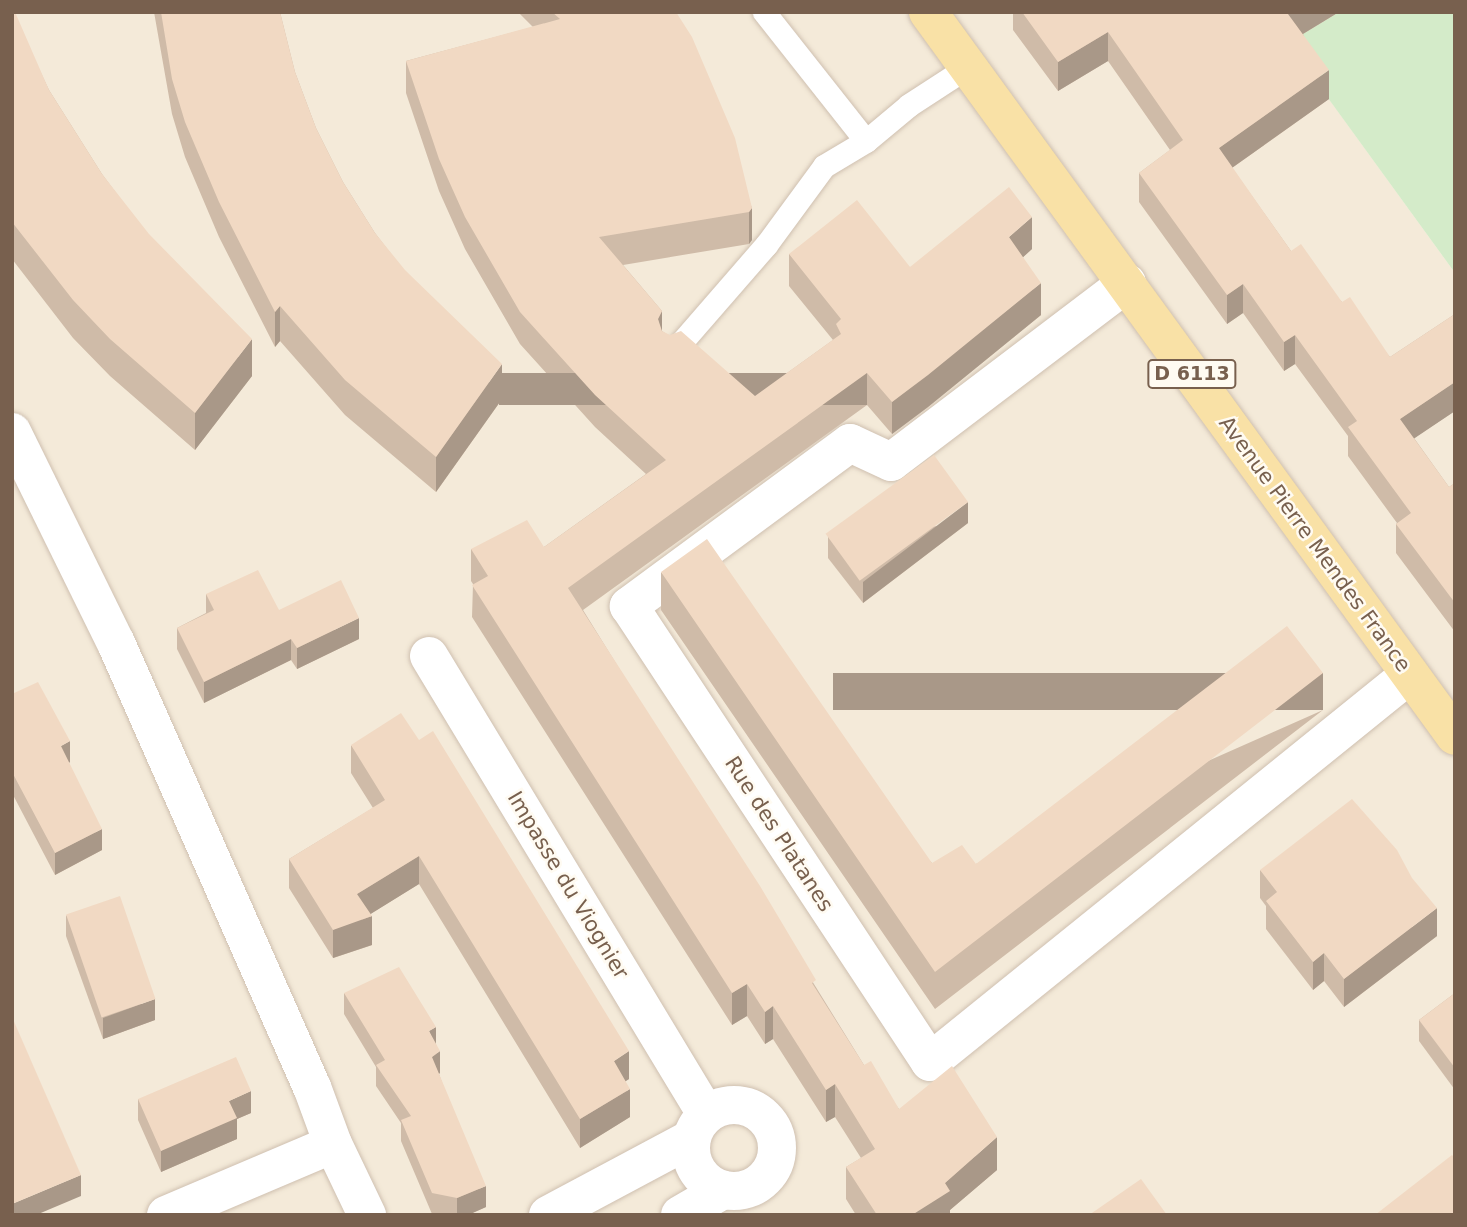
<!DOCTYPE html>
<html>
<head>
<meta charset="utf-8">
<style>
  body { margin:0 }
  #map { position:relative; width:1467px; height:1227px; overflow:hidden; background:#fcf7eb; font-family:"DejaVu Sans",sans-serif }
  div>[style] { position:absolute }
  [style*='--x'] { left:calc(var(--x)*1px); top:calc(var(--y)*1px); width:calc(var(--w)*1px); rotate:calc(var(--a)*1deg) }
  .residential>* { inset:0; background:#f4ead9 }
  .green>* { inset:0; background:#d4ebc9 }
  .roads { filter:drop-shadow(0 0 2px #cfc0b0) drop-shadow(0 0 2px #cfc0b0) }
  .service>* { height:23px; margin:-11.5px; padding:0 11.5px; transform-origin:11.5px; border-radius:11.5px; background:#fff }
  .minor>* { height:38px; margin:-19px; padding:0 19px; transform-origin:19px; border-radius:19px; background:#fff }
  .minor>.ring { margin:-19px; padding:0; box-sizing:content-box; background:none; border:38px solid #fff; border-radius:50% }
  .primary>* { height:38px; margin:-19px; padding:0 19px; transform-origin:19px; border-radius:19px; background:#f9e1a6 }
  .wall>* { inset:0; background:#cfbba8 }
  .shaded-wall>* { inset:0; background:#a99888; transform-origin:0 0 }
  .building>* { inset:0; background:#f1d9c3; transform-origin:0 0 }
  span { translate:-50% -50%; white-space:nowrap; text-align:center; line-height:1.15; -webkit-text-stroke:5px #fffbf2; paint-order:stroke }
  .shield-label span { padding:2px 5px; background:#fffbf2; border:2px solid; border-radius:5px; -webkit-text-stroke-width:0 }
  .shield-label { font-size:19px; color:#78604e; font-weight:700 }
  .street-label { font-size:21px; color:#78604e }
  .frame { position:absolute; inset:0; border:14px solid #78604e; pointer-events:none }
</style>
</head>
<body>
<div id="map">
  <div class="residential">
    <i style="clip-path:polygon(12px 12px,1339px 12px,1289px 44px,1455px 273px,1455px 1215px,12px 1215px)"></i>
  </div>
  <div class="green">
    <i style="clip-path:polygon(1339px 12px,1455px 12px,1455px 273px,1288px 43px)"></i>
  </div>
  <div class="roads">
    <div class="service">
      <i style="--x:764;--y:12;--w:164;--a:51.7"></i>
      <i style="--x:672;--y:353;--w:143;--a:-49"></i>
      <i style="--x:766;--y:245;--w:98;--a:-53.7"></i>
      <i style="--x:824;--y:166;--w:49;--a:-30.8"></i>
      <i style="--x:866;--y:141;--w:56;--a:-39.9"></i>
      <i style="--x:909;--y:105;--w:68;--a:-33"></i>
    </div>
    <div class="minor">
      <i style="--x:1127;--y:283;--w:296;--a:142.8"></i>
      <i style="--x:891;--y:462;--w:45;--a:-155.1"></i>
      <i style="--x:850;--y:443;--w:275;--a:143.6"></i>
      <i style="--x:629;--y:606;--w:546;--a:56.57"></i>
      <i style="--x:930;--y:1062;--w:616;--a:-38.94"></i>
      <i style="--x:12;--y:432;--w:235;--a:63.8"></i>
      <i style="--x:116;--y:643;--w:485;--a:66.2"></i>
      <i style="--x:312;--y:1087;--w:61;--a:69.8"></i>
      <i style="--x:333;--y:1144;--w:79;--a:64.4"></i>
      <i style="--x:429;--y:656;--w:535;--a:58.83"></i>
      <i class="ring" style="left:691px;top:1105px;width:48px;height:48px"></i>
      <i style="--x:166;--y:1215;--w:181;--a:-23"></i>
      <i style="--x:548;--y:1215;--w:163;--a:-28.1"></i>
      <i style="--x:680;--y:1215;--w:50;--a:-30.2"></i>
    </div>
    <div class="primary">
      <i style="--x:928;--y:12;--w:895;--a:53.95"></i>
    </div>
  </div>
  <div class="wall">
    <i style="clip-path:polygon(12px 12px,49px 90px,102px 174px,252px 376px,195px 450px,110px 376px,73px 338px,12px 259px)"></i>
    <i style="clip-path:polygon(154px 12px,280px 12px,295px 72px,316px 128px,343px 182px,375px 233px,502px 399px,436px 492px,345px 415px,280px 341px,275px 347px,219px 237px,185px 157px,172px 114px)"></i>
    <i style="clip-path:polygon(518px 12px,676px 12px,752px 208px,752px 240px,749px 244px,623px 265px,662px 311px,662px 331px,755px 396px,833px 340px,789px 286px,789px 254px,910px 267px,1032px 249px,1023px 257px,1041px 315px,928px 407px,892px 434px,867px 405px,583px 610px,864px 1065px,899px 1109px,997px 1170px,950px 1210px,950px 1215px,856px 1215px,846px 1199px,846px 1167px,861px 1158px,835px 1117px,826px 1122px,773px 1039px,765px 1044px,747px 1016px,732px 1025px,472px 617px,473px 584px,471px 581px,471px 549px,544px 547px,646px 474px,595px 427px,520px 344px,465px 249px,439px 191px,406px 93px,406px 61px,533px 27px)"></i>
    <i style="clip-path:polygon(1013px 12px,1339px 12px,1303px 34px,1329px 99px,1232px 168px,1291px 251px,1342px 302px,1390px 357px,1455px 314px,1455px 411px,1414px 438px,1449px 487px,1455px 483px,1455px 632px,1396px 553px,1396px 524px,1397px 523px,1348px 456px,1348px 436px,1295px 364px,1284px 371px,1243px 313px,1227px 324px,1139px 202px,1139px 173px,1170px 150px,1108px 61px,1058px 91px,1013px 30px)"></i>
    <i style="clip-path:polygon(968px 523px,863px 603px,828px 558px,828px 537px)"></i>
    <i style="clip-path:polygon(661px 572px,932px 863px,976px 864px,1323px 710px,935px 1009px,661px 610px)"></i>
    <i style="clip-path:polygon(206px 594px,279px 610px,359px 639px,297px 669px,291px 660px,204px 703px,177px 649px,177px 628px,206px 613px)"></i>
    <i style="clip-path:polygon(12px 694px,70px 762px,69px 763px,102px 850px,55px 875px,12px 793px)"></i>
    <i style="clip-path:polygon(351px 745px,629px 1079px,625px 1081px,630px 1117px,580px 1148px,419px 884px,370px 914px,372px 945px,333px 958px,289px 888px,289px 859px,373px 808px,351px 773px)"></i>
    <i style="clip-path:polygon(1260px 870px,1437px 936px,1344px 1007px,1324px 981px,1313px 990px,1266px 929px,1266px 906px,1260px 898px)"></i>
    <i style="clip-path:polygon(66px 915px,155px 1020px,103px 1039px,66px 936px)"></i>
    <i style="clip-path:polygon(344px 993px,436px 1044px,440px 1073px,439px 1074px,486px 1207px,468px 1215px,432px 1214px,401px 1141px,401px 1123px,376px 1086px,376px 1067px,344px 1014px)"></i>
    <i style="clip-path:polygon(1455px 993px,1455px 1090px,1419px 1041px,1419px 1020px)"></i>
    <i style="clip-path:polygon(138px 1099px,251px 1113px,237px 1119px,237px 1139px,161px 1172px,138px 1120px)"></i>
  </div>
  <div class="shaded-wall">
    <i style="clip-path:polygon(1291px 12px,1339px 12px,1288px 43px,1288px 14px)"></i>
    <i style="clip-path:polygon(1108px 32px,1108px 61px,1058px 91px,1058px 62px)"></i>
    <i style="clip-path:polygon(1329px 70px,1329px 99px,1219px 177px,1219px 148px)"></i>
    <i style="clip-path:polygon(752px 208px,752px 240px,749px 244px,749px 212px)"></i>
    <i style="clip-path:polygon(1032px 217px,1032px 249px,1009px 270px,1009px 237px)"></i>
    <i style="clip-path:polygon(1041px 283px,1041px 315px,928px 407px,892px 434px,892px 402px)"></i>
    <i style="clip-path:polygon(1243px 284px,1243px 313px,1227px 324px,1227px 295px)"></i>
    <i style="clip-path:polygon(280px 306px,280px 341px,275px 347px,275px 312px)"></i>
    <i style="clip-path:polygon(662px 311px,662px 343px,658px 319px)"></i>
    <i style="clip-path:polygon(1295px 335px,1295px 364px,1284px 371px,1284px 342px)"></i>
    <i style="clip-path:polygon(252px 339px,252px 376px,195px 450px,195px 413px)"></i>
    <i style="clip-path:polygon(502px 364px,502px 399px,436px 492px,436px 457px)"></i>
    <i style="left:867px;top:373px;width:32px;height:368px;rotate:90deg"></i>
    <i style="clip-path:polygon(1455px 382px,1455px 411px,1400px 448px,1400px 419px)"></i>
    <i style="clip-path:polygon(968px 502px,968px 523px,863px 603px,863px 582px)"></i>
    <i style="clip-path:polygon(359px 618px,359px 639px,297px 669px,297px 648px)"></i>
    <i style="clip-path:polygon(291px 639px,291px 660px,204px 703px,204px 682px)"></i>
    <i style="left:1323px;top:673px;width:37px;height:490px;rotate:90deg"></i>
    <i style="clip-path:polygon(70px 741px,70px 762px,61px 768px,61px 746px)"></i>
    <i style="clip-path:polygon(102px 829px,102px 850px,55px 875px,55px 853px)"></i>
    <i style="clip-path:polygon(419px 856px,419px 884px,361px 920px,372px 916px,372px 945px,333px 958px,333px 930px,357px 894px)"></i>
    <i style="clip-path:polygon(1437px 908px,1437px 936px,1344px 1007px,1344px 979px)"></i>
    <i style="clip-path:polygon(1324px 953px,1324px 981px,1313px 990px,1313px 962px)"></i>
    <i style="clip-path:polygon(747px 984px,747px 1016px,732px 1025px,732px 993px)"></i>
    <i style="clip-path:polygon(155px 999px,155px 1020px,103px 1039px,103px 1018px)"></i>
    <i style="clip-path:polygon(773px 1006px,773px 1039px,765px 1044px,765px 1012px)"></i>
    <i style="clip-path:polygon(436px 1027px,436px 1049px,429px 1031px)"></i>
    <i style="clip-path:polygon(440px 1051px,440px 1073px,432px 1078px,432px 1057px)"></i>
    <i style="clip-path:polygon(629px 1051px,629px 1079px,614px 1089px,614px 1061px)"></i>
    <i style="clip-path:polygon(835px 1084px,835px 1117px,826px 1122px,826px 1090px)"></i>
    <i style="clip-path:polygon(630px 1089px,630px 1117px,580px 1148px,580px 1119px)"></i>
    <i style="clip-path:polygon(251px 1091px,251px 1113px,237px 1119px,237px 1139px,161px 1172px,161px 1151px,229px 1101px)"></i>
    <i style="clip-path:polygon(997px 1137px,997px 1170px,950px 1210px,950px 1215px,912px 1215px,945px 1183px)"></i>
    <i style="clip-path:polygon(81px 1175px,81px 1196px,36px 1215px,12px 1215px,12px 1204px)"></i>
    <i style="clip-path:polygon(486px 1186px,486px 1207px,468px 1215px,457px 1215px,457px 1198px)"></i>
  </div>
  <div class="building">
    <i style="clip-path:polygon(12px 12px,15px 12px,49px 90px,102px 174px,149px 234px,252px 339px,195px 413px,110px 339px,73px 300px,12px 222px)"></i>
    <i style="clip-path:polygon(161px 12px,280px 12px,295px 72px,316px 128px,343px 182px,375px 233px,405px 270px,502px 364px,436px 457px,345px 380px,280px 306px,275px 312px,219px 202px,185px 122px,172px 79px)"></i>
    <i style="clip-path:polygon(552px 12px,676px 12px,692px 37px,735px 138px,752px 208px,749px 212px,599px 237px,662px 311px,658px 319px,662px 331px,670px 335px,681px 331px,755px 396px,841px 334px,836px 324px,841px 319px,789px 254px,857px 200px,910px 267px,1009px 187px,1032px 217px,1009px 237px,1041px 283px,928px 375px,892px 402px,867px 373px,568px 588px,760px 886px,816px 980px,812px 983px,864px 1065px,871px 1061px,899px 1109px,952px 1066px,997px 1137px,945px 1183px,950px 1191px,912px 1215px,877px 1215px,846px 1167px,875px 1149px,835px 1084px,826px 1090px,773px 1006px,765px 1012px,747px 984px,732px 993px,472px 585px,488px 576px,471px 549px,527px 520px,544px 547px,666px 460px,595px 395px,520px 312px,465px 217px,439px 159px,406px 61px,560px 19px)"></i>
    <i style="clip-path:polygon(1022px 12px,1291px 12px,1288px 14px,1329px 70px,1219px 148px,1291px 251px,1301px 244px,1342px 302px,1350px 297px,1390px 357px,1455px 314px,1455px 382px,1400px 419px,1449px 487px,1455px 483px,1455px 603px,1396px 524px,1411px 513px,1348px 427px,1357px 421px,1295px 335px,1284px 342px,1243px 284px,1227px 295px,1139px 173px,1183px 140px,1108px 32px,1058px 62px)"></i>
    <i style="left:934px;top:455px;width:58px;height:134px;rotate:54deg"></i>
    <i style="clip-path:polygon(707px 539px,932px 863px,962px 845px,976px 864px,1287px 626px,1323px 673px,935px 972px,661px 572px)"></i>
    <i style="clip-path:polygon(258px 570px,279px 610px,341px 580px,359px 618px,297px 648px,291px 639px,204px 682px,177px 628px,214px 610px,206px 594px)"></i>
    <i style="clip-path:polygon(38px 682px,70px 741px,61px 746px,102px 829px,55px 853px,12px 772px,12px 694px)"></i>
    <i style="clip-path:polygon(401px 713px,419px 740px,433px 731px,629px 1051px,614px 1061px,630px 1089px,580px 1119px,419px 856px,357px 894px,372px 916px,333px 930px,289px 859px,385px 800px,351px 745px)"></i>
    <i style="clip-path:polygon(1352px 799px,1397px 850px,1412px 878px,1437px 908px,1344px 979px,1324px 953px,1313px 962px,1266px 901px,1277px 892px,1260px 870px)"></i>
    <i style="left:120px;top:896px;width:109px;height:57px;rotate:71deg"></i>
    <i style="clip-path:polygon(399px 967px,436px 1027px,429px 1031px,440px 1051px,432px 1057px,486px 1186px,457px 1198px,432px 1193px,401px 1120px,411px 1116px,376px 1065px,385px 1060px,344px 993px)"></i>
    <i style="clip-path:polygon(1455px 993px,1455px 1068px,1419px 1020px)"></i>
    <i style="clip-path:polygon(12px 1017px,81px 1175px,12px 1204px)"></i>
    <i style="clip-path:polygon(236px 1057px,251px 1091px,229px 1101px,237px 1118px,161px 1151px,138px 1099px)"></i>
    <i style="clip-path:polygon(1452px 1155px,1455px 1158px,1455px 1215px,1375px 1215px)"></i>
    <i style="clip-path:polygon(1141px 1179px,1167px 1215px,1089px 1215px)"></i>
  </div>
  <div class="shield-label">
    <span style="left:1192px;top:374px">D 6113</span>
  </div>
  <div class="street-label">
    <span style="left:1315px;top:544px;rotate:54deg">Avenue Pierre Mendes France</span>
    <span style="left:779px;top:834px;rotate:57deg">Rue des Platanes</span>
    <span style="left:568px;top:885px;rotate:59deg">Impasse du Viognier</span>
  </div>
  <div class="frame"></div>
</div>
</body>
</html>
